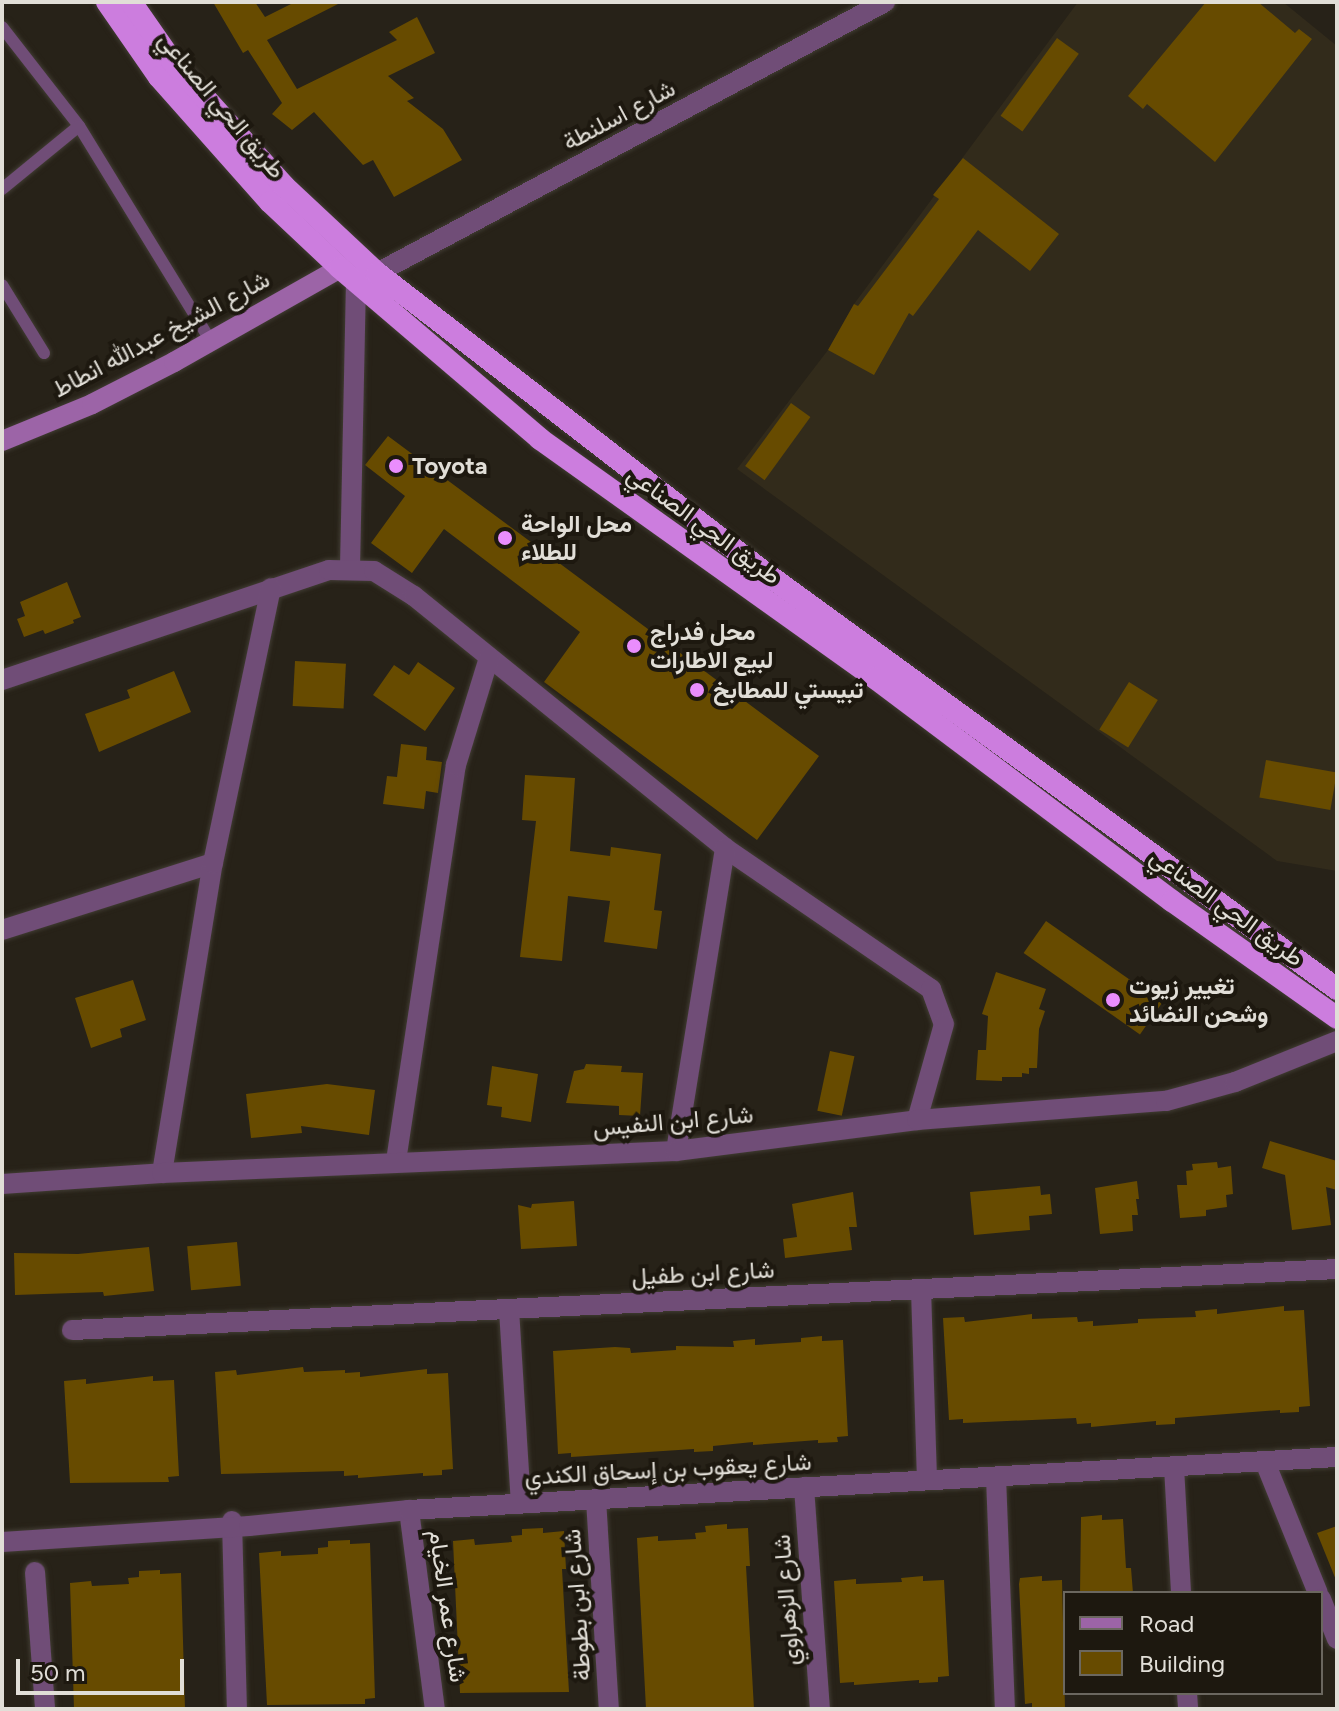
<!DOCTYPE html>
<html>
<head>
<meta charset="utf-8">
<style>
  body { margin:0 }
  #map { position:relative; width:1339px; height:1711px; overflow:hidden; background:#272218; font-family:Figtree,Vazirmatn,sans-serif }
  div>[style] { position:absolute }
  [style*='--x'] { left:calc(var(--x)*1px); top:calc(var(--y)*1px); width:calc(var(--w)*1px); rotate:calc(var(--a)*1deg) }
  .built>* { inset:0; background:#322b1b }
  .building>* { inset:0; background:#674b00; transform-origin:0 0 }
  .roads { filter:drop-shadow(0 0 2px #413c33) drop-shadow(0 0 2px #413c33) }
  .service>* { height:12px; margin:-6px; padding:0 6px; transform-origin:6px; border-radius:6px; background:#704d77 }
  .minor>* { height:20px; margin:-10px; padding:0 10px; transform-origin:10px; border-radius:10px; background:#704d77 }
  .secondary>* { height:20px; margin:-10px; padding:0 10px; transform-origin:10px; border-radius:10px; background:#9c64a7 }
  .trunk>* { height:22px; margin:-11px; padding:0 11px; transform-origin:11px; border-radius:11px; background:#cc7dde }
  .dots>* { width:22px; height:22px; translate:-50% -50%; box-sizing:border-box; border:4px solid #1d180f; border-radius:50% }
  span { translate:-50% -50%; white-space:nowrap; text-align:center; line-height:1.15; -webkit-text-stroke:8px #1d180f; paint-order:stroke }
  .street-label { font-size:24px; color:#e1ded7 }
  .poi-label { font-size:24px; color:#e1ded7; font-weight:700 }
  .left { translate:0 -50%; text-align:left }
  .frame { position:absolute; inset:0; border:4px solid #e1ded7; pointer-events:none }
  .legend { position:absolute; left:1063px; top:1591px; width:260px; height:104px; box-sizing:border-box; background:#1d180f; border:2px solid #6b675f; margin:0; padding:10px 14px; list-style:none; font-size:24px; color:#e1ded7 }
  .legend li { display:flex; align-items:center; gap:16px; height:40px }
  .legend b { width:40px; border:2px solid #6b675f }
  .scale { position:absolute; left:16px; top:1659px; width:168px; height:36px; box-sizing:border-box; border:4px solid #e1ded7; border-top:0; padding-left:10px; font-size:24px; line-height:28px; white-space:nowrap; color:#e1ded7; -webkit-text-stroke:6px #1d180f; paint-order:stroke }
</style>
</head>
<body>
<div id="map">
  <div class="built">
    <i style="clip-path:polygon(1078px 2px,1283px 2px,1337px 46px,1337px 871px,1277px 861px,737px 469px,828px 350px,854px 304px)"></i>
  </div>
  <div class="building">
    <i style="clip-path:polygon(213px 2px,255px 2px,265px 17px,295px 2px,342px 2px,267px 40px,297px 89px,397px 40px,389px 32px,417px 17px,435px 53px,388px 76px,414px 98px,407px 101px,443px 129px,462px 160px,394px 197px,373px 160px,363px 165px,314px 112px,292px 130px,272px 114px,282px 103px,248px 50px,243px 53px)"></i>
    <i style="clip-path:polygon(1206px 2px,1258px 2px,1295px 33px,1299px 29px,1312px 39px,1215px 162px,1147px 104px,1143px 109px,1128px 96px)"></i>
    <i style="left:1057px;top:38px;width:27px;height:96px;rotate:36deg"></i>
    <i style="clip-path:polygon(963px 158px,1059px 234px,1030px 271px,978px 230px,913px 316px,909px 313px,874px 375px,828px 350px,854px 304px,858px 306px,939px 199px,933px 195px)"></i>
    <i style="left:791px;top:403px;width:24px;height:78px;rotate:36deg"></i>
    <i style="clip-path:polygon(388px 436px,819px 756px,757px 840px,544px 682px,580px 632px,444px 529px,412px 573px,371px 543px,405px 496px,365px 465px)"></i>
    <i style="clip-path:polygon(67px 582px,81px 617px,73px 620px,74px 623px,45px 634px,43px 630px,24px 637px,17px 619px,25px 616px,20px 602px)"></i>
    <i style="left:295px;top:661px;width:51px;height:45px;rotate:3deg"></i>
    <i style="clip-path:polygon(418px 662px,455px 688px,425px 731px,373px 695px,394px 665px,409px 675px)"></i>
    <i style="clip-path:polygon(174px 671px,191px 712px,99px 752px,85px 714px,130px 698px,127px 690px)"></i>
    <i style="left:1129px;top:682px;width:34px;height:56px;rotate:32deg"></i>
    <i style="clip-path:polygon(401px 744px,427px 747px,426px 760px,442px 762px,438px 793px,426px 791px,424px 809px,383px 804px,387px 776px,397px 777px)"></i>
    <i style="left:1266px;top:760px;width:72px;height:38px;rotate:10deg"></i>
    <i style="clip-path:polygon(525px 775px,575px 778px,570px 851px,610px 856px,611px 847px,661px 854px,654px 910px,662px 911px,657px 949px,604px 942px,610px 901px,568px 896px,562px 961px,520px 957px,536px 821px,522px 820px)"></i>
    <i style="left:1046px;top:921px;width:142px;height:39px;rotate:35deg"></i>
    <i style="clip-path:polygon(996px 972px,1046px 989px,1039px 1009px,1045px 1011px,1039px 1029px,1037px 1068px,1029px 1068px,1029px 1074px,1022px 1073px,1022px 1077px,1002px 1077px,1002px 1081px,976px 1080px,978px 1050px,986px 1050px,988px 1016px,982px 1014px)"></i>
    <i style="clip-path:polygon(133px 980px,146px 1020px,120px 1029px,122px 1037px,91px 1048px,75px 998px)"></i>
    <i style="left:830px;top:1051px;width:25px;height:61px;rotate:12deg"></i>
    <i style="clip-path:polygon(586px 1064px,622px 1066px,621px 1072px,643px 1073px,640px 1116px,619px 1115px,619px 1106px,566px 1103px,574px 1071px,584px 1069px)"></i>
    <i style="clip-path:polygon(492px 1066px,538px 1074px,531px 1122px,501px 1117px,502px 1107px,487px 1105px)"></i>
    <i style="clip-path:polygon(327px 1084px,375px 1090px,369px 1135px,301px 1126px,302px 1133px,251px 1138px,246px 1094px)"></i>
    <i style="clip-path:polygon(1270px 1141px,1337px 1161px,1337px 1190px,1326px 1187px,1331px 1225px,1292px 1230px,1285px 1175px,1262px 1168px)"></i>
    <i style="clip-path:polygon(1217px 1162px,1218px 1168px,1231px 1166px,1233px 1194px,1226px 1195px,1227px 1207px,1206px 1210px,1206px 1216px,1180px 1218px,1177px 1185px,1187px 1185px,1186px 1171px,1193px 1170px,1192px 1164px)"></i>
    <i style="clip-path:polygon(1137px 1181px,1139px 1199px,1136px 1199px,1138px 1215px,1132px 1215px,1133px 1231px,1100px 1234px,1095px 1188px)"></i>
    <i style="clip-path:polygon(1040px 1186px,1041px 1195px,1050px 1194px,1052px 1214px,1029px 1216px,1030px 1230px,974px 1235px,970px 1192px)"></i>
    <i style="clip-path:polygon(853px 1192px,857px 1227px,849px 1227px,852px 1250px,785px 1258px,783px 1239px,797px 1237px,792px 1204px)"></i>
    <i style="clip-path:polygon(574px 1201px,577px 1246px,521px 1249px,518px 1205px,531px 1208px,532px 1204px)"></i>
    <i style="left:237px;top:1242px;width:44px;height:50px;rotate:85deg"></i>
    <i style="clip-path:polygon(149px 1247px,154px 1291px,104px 1296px,103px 1292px,15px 1295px,14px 1253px,78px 1254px)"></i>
    <i style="clip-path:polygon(1284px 1306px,1284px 1311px,1304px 1310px,1310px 1406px,1299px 1407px,1299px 1412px,1280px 1413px,1280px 1410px,1175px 1418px,1175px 1424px,1156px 1425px,1156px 1421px,1091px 1427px,1091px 1423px,1077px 1424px,1076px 1418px,963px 1423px,963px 1419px,949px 1420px,943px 1318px,964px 1317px,965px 1322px,1032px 1314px,1032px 1319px,1077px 1317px,1078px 1322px,1093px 1321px,1093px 1326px,1138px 1323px,1138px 1319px,1196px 1317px,1195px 1311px,1217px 1309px,1217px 1314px)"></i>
    <i style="clip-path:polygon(822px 1336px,822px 1341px,843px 1340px,848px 1436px,837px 1437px,838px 1442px,818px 1443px,818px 1440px,753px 1445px,753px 1442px,713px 1446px,713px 1451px,694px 1452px,694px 1449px,571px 1457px,571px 1453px,558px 1454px,553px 1351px,615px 1347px,630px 1348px,631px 1353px,676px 1350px,676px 1346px,734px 1347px,733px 1341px,755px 1339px,755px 1345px,801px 1342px,801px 1338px)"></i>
    <i style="clip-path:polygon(303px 1367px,304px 1372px,345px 1370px,345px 1373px,360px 1372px,360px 1377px,427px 1369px,427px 1374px,448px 1373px,453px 1469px,442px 1470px,442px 1475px,423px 1476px,423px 1473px,358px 1478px,358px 1475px,344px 1476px,344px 1471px,221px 1474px,215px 1372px,236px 1370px,237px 1375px)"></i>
    <i style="clip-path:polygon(153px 1376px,153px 1381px,174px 1380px,179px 1476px,168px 1477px,169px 1482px,70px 1483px,64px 1381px,86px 1379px,86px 1384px)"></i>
    <i style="clip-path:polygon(1102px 1515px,1102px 1520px,1123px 1519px,1126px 1568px,1131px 1568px,1133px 1593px,1080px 1593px,1081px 1517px)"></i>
    <i style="clip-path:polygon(727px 1524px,727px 1529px,748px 1528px,750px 1566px,746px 1566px,754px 1709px,646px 1709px,637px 1538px,658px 1536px,658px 1541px,696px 1539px,695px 1533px,706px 1532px,705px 1526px)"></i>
    <i style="clip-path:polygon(1337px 1526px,1337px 1580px,1336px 1580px,1317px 1533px)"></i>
    <i style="clip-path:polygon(543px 1528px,543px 1533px,564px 1531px,566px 1569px,562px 1569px,569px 1692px,460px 1693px,453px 1541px,474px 1539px,475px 1545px,512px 1542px,511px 1536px,522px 1535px,522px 1529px)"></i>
    <i style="clip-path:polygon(350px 1540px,350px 1544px,370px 1543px,375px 1698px,365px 1699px,365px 1704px,267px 1705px,259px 1553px,281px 1551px,281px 1556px,318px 1554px,318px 1548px,328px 1547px,328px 1541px)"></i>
    <i style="clip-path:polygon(160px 1570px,160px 1574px,181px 1573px,185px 1709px,74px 1709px,70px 1583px,91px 1581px,92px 1586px,129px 1584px,128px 1578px,139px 1577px,139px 1571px)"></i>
    <i style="clip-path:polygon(923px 1576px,923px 1581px,944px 1580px,949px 1676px,938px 1677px,938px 1682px,919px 1683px,919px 1680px,854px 1685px,854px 1682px,840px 1683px,834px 1581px,856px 1579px,856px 1584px,902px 1582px,901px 1578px)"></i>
    <i style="clip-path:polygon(1042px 1576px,1042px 1581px,1062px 1580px,1065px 1709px,1032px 1709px,1032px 1703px,1025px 1704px,1019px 1584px,1020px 1578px)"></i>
  </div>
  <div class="roads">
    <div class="service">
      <i style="--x:2;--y:27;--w:125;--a:52.1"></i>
      <i style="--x:79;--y:126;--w:252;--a:58.5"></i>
      <i style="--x:2;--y:189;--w:99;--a:-39.3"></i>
      <i style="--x:2;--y:285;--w:80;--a:58.3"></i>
    </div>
    <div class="minor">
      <i style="--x:377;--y:273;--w:576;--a:-28.08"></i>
      <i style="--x:350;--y:568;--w:287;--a:-88.8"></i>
      <i style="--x:2;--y:680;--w:345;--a:-18.6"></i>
      <i style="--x:329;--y:570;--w:45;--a:1.3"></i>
      <i style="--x:374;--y:571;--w:47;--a:32"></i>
      <i style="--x:414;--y:596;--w:400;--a:39"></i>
      <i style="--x:725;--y:848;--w:250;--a:34.4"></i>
      <i style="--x:931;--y:989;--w:37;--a:70"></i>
      <i style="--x:944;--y:1024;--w:100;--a:105.7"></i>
      <i style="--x:2;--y:930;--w:221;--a:-17.6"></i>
      <i style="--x:676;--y:1151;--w:307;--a:-80.8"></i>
      <i style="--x:396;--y:1161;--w:401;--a:-81.4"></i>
      <i style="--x:456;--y:765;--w:112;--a:-72.9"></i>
      <i style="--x:162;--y:1173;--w:314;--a:-80.7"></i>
      <i style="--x:213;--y:863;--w:281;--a:-78.1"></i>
      <i style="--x:2;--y:1184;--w:160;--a:-3.9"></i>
      <i style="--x:162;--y:1173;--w:514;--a:-2.45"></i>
      <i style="--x:676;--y:1151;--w:243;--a:-7.3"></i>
      <i style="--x:917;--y:1120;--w:250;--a:-4.4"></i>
      <i style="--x:1166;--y:1101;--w:72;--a:-15.4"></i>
      <i style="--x:1235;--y:1082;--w:110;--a:-21.9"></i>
      <i style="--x:921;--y:1289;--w:191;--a:88.2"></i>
      <i style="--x:509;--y:1309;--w:194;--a:86.5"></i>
      <i style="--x:72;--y:1330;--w:1266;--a:-2.76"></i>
      <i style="--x:1265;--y:1462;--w:141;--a:68"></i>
      <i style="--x:1174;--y:1467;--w:126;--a:86.8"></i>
      <i style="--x:996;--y:1477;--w:232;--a:87.8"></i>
      <i style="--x:804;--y:1487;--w:223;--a:85.9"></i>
      <i style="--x:596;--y:1499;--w:210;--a:86.5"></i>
      <i style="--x:409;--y:1510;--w:201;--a:82.6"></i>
      <i style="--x:232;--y:1521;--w:188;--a:88.5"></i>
      <i style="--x:2;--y:1542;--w:248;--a:-3.7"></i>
      <i style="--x:249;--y:1526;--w:161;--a:-5.7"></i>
      <i style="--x:409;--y:1510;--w:930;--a:-3.27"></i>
      <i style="--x:35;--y:1572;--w:137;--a:85.8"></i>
      <i style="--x:1321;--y:1599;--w:43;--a:68.2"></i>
      <i style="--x:1187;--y:1693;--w:16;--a:86"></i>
    </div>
    <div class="secondary">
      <i style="--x:2;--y:441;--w:97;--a:-22.3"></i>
      <i style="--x:92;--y:404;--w:92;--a:-27.1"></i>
      <i style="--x:174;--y:362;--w:191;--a:-29.5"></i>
    </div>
    <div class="trunk">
      <i style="--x:107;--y:2;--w:91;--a:55.3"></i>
      <i style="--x:159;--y:77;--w:167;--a:48.4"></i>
      <i style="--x:270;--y:202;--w:96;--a:43.3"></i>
      <i style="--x:340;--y:268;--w:263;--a:40.5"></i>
      <i style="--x:540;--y:439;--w:412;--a:35.5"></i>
      <i style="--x:875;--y:678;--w:371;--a:36.9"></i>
      <i style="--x:1172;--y:901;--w:202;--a:35.3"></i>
      <i style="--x:131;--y:2;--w:72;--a:55.2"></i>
      <i style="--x:172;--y:61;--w:168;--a:48.1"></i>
      <i style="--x:284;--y:186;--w:127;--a:43.1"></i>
      <i style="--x:377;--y:273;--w:498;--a:37.7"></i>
      <i style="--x:771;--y:577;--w:700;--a:36.05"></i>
    </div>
  </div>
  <div class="dots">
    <i style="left:396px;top:466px;background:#ea8dfd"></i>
    <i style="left:505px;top:538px;background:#ea8dfd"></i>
    <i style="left:634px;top:646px;background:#ea8dfd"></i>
    <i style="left:697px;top:690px;background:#ea8dfd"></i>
    <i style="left:1113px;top:1000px;background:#ea8dfd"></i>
  </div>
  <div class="street-label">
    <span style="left:222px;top:105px;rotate:50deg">طريق الحي الصناعي</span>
    <span style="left:619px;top:115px;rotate:-28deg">شارع اسلنطة</span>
    <span style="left:161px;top:334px;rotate:-28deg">شارع الشيخ عبدالله انطاط</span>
    <span style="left:704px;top:525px;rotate:36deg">طريق الحي الصناعي</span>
    <span style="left:1227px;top:907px;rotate:36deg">طريق الحي الصناعي</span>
    <span style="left:673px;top:1121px;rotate:-5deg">شارع ابن النفيس</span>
    <span style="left:703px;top:1273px;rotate:-3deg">شارع ابن طفيل</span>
    <span style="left:668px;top:1469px;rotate:-3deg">شارع يعقوب بن إسحاق الكندي</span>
    <span style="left:786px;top:1600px;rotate:-94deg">شارع الزهراوي</span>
    <span style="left:577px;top:1605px;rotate:-94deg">شارع ابن بطوطة</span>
    <span style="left:448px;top:1606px;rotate:82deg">شارع عمر الخيام</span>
  </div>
  <div class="poi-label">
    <span class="left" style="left:412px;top:466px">Toyota</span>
    <span class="left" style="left:521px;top:538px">محل الواحة<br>للطلاء</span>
    <span class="left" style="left:650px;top:646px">محل فدراج<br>لبيع الاطارات</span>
    <span class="left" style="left:713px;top:690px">تبيستي للمطابخ</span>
    <span class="left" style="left:1129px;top:1000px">تغيير زيوت<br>وشحن النضائد</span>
  </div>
  <div class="frame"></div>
  <ul class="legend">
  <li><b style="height:10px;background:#9c64a7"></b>Road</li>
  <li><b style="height:22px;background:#674b00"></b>Building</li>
  </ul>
  <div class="scale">50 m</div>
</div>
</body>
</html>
